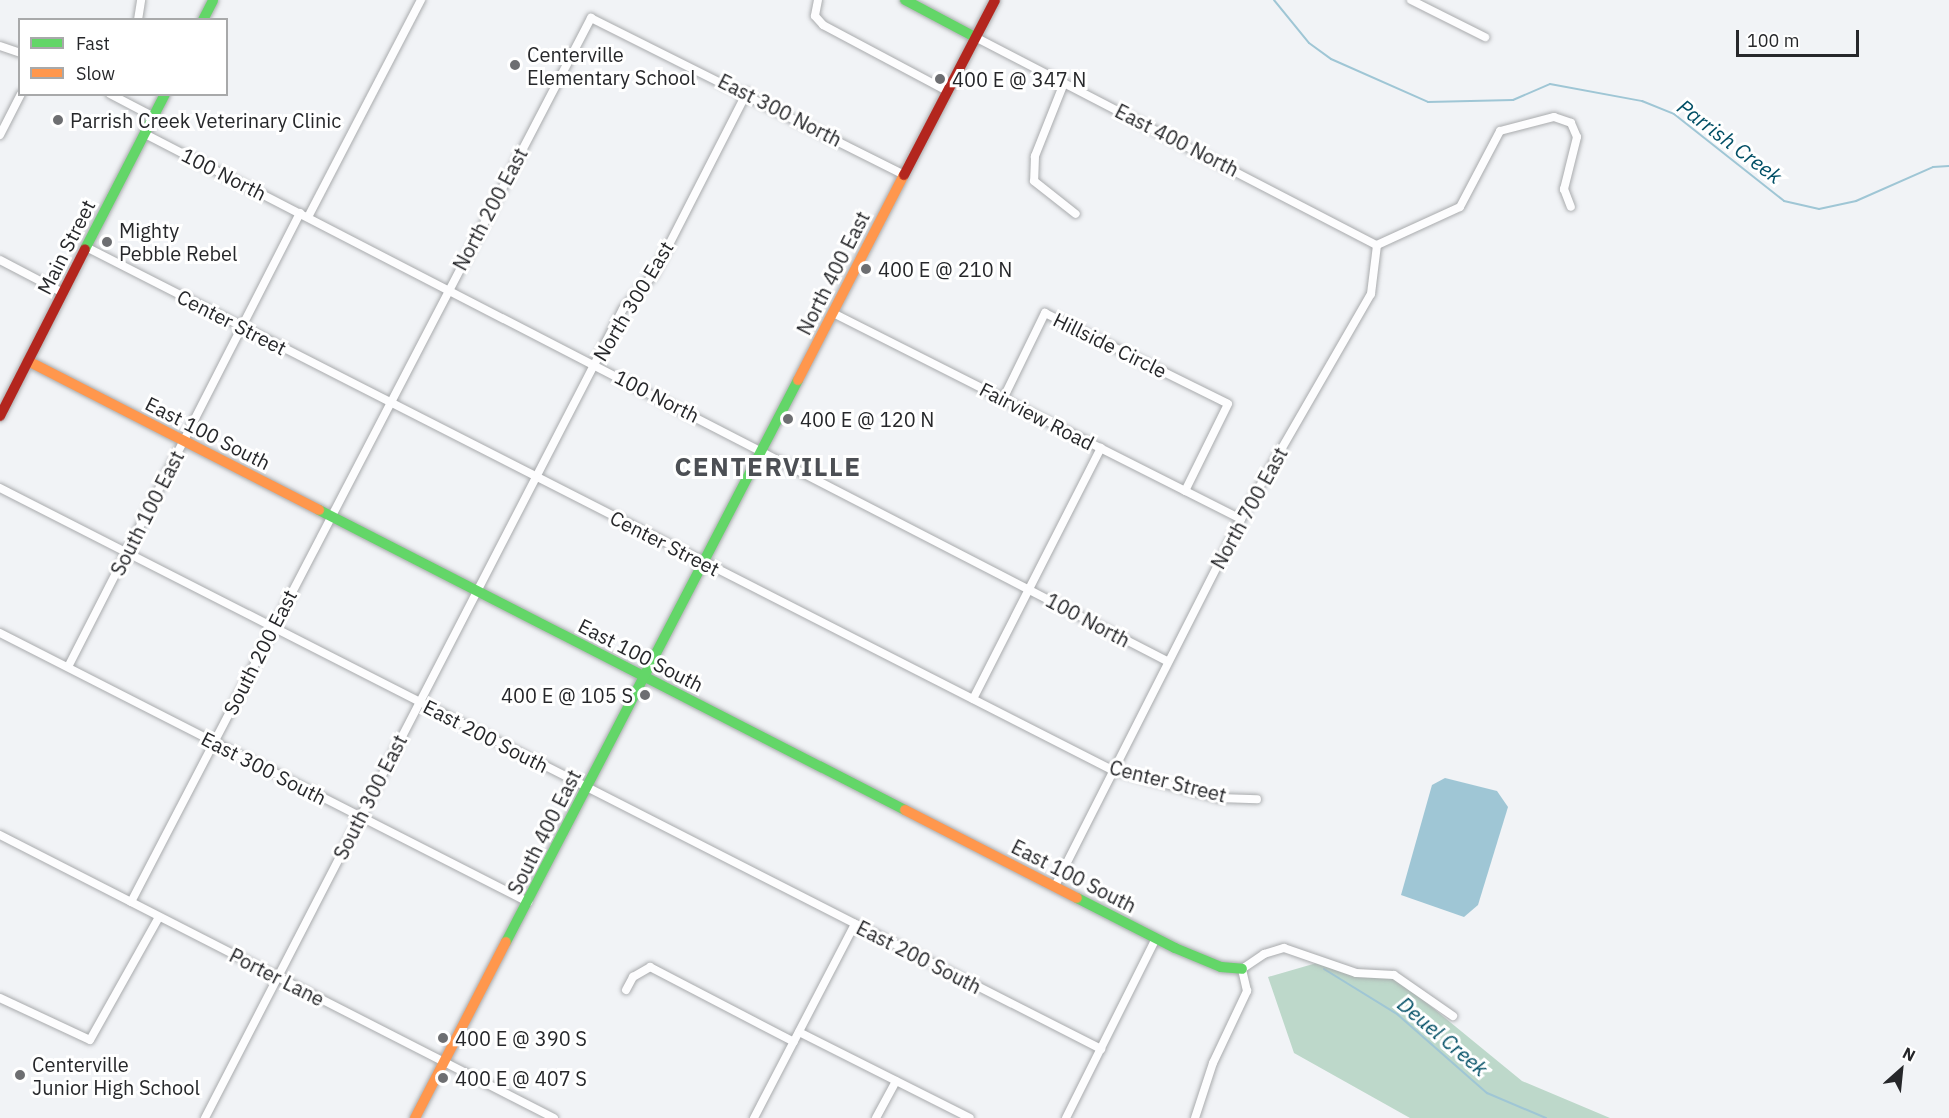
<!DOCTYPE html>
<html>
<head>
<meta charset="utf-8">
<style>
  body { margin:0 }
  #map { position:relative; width:1949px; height:1118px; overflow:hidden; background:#f1f3f6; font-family:"IBM Plex Sans",sans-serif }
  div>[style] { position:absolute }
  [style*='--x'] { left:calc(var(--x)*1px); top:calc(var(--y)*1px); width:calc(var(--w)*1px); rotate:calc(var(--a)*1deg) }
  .forest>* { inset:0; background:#bdd8ca }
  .water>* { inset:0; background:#9fc6d5 }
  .stream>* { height:2px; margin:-1px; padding:0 1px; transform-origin:1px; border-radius:1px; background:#9fc6d5 }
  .roads { filter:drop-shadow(0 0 2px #a9abad) drop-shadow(0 0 2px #a9abad) }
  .street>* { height:8px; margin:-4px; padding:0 4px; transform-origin:4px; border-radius:4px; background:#fdfdfe }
  .fast>* { height:10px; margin:-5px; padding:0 5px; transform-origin:5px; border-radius:5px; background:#63d668 }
  .slow>* { height:10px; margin:-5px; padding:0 5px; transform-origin:5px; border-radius:5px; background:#ff974d }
  .jam>* { height:10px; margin:-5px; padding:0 5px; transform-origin:5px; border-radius:5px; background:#b3261e }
  .dots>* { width:16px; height:16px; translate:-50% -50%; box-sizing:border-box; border:3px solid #fff; border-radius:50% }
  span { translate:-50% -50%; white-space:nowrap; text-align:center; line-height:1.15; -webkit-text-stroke:6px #fff; paint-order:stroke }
  .poi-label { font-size:20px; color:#26272a }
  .left { translate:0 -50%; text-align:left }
  .right { translate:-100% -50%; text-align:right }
  .street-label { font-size:20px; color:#26272a }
  .water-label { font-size:21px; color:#004e65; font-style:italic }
  .district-label { font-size:26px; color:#4c4f54; font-weight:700; letter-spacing:1.5px }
  .legend { position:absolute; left:18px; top:18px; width:210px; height:78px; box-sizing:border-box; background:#fff; border:2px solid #a8a9aa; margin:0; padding:8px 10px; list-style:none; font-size:18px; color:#26272a }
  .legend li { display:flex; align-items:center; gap:12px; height:30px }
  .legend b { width:30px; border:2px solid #a8a9aa }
  .north { position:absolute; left:1871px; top:1040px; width:60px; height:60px; -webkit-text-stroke:4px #fff; paint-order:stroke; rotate:27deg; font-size:16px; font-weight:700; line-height:24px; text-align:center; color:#26272a }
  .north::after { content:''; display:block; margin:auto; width:21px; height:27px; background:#26272a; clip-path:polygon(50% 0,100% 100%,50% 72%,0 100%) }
  .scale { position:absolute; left:1736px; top:30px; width:123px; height:27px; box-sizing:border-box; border:3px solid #26272a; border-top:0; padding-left:8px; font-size:18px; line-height:21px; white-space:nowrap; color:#26272a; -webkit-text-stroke:4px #fff; paint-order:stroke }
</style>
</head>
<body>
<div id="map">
  <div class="forest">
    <i style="clip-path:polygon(1320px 962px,1395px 977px,1522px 1081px,1610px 1118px,1410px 1118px,1294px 1053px,1268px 977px)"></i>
  </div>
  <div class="water">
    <i style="clip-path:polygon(1445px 778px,1497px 791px,1508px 807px,1478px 905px,1464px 917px,1401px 895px,1432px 785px)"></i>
  </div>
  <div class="stream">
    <i style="--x:1274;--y:0;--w:55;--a:50.9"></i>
    <i style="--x:1309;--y:43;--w:27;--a:36"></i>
    <i style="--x:1331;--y:59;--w:106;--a:23.9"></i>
    <i style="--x:1428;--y:102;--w:85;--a:-1.3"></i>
    <i style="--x:1513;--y:100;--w:40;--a:-23.4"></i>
    <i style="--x:1550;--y:84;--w:94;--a:10.5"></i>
    <i style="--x:1642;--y:101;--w:35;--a:22"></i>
    <i style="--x:1674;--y:114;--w:140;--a:38.3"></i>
    <i style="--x:1784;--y:201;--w:36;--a:13"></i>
    <i style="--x:1819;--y:209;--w:38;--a:-12"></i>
    <i style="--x:1856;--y:201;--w:84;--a:-23.8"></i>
    <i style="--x:1933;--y:167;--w:16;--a:-4"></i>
    <i style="--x:1324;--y:969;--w:86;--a:31.7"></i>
    <i style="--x:1397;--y:1014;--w:120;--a:41.3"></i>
    <i style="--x:1487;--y:1093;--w:64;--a:23"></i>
  </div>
  <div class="roads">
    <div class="street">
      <i style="--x:818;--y:0;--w:16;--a:101"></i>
      <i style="--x:815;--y:16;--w:12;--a:48"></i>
      <i style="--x:823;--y:25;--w:140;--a:28"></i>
      <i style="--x:1411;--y:0;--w:83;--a:26.6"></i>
      <i style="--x:138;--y:20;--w:20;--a:-81"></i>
      <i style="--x:975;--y:37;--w:453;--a:27.4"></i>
      <i style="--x:0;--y:46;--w:21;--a:19"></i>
      <i style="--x:1064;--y:83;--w:79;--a:111.7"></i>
      <i style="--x:1035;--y:156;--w:25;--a:92"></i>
      <i style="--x:1034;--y:181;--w:53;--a:38.2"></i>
      <i style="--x:110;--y:94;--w:50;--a:27.6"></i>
      <i style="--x:145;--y:134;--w:1150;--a:27.28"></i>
      <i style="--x:0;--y:135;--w:46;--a:-62.9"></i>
      <i style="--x:308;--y:217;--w:245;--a:-62.5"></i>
      <i style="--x:1377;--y:245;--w:91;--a:-24.6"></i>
      <i style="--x:1460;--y:207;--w:86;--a:-62.2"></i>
      <i style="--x:1500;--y:131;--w:56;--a:-14.5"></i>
      <i style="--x:1554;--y:117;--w:18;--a:19"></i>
      <i style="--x:1571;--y:123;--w:15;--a:67"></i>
      <i style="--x:1577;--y:137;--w:54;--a:104"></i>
      <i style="--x:1564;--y:189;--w:19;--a:69"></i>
      <i style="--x:86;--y:247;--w:1152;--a:27.01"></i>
      <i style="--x:1112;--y:770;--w:111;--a:14.7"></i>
      <i style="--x:1219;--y:798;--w:38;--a:2"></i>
      <i style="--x:0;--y:260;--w:71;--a:27.6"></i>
      <i style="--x:833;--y:313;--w:457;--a:26.8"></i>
      <i style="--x:1003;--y:399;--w:96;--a:-64"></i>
      <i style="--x:1045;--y:313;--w:204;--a:26.4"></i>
      <i style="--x:1228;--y:404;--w:97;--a:116.3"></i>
      <i style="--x:0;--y:488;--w:1236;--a:27"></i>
      <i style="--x:0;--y:633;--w:593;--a:27"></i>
      <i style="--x:68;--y:667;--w:510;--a:-62.93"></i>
      <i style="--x:973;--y:699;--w:282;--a:-63"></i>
      <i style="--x:0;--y:835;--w:622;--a:27.06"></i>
      <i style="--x:1055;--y:886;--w:411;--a:-63.1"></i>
      <i style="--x:1241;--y:519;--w:260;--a:-60"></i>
      <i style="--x:1371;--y:294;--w:49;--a:-83"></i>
      <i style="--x:131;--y:902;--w:997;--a:-62.51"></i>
      <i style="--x:591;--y:18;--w:349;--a:26.6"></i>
      <i style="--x:626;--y:990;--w:15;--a:-62"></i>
      <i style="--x:633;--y:977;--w:20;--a:-30"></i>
      <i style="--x:650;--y:967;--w:162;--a:27.5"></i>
      <i style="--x:0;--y:998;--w:99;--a:25"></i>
      <i style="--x:90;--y:1040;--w:141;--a:-60.7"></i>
      <i style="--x:799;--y:1032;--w:191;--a:26.7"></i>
      <i style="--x:205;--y:1118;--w:911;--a:-62.68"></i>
      <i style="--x:623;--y:309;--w:47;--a:-48.5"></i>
      <i style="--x:654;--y:274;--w:204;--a:-62.9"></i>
      <i style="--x:754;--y:1118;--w:219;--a:-62.5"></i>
      <i style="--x:876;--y:1118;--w:42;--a:-61.6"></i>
      <i style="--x:1066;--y:1118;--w:201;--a:-63.4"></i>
      <i style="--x:1195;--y:1118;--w:58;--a:-71.9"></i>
      <i style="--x:1213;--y:1063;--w:80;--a:-64.7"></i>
      <i style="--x:1247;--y:991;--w:23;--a:-103"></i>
      <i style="--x:1242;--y:969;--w:27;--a:-34"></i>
      <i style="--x:1264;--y:954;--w:21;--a:-17"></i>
      <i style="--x:1284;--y:948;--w:76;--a:19.1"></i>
      <i style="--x:1356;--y:973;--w:38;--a:3"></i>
      <i style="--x:1394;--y:975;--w:72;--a:34.8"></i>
    </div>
    <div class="fast">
      <i style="--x:905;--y:0;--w:79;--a:27.9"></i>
      <i style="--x:203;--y:20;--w:22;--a:-63"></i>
      <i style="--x:85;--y:249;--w:174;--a:-62.7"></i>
      <i style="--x:319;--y:510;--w:658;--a:27.11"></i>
      <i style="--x:1077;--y:898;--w:110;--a:27"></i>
      <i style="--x:1175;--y:948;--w:50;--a:22.4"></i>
      <i style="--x:1221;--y:967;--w:21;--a:5"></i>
      <i style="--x:506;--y:942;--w:633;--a:-62.54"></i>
    </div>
    <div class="slow">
      <i style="--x:28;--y:361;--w:327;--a:27.1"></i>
      <i style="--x:798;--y:380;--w:231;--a:-62.7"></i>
      <i style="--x:905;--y:810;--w:193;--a:27.1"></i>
      <i style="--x:415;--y:1118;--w:198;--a:-62.7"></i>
    </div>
    <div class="jam">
      <i style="--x:904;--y:175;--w:197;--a:-62.5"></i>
      <i style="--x:0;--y:416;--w:187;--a:-63"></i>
    </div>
  </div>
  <div class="dots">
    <i style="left:515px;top:65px;background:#6d6e71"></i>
    <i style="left:940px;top:79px;background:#6d6e71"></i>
    <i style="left:58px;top:120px;background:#6d6e71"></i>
    <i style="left:107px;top:242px;background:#6d6e71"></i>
    <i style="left:866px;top:269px;background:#6d6e71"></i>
    <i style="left:788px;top:419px;background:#6d6e71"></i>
    <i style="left:645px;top:695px;background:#6d6e71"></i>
    <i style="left:443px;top:1038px;background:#6d6e71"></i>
    <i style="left:20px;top:1075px;background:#6d6e71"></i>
    <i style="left:443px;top:1078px;background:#6d6e71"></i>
  </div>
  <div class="poi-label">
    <span class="left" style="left:527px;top:66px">Centerville<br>Elementary School</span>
    <span class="left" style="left:952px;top:79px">400 E @ 347 N</span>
    <span class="left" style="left:70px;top:120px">Parrish Creek Veterinary Clinic</span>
    <span class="left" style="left:119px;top:242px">Mighty<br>Pebble Rebel</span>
    <span class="left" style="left:878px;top:269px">400 E @ 210 N</span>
    <span class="left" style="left:800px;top:419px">400 E @ 120 N</span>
    <span class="right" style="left:633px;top:695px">400 E @ 105 S</span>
    <span class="left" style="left:455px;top:1038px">400 E @ 390 S</span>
    <span class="left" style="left:32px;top:1076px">Centerville<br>Junior High School</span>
    <span class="left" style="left:455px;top:1078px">400 E @ 407 S</span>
  </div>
  <div class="street-label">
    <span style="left:780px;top:110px;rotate:27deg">East 300 North</span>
    <span style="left:1177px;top:140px;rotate:27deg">East 400 North</span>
    <span style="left:224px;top:174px;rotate:27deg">100 North</span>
    <span style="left:490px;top:209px;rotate:-62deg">North 200 East</span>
    <span style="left:66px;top:247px;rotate:-63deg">Main Street</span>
    <span style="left:833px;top:273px;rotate:-63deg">North 400 East</span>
    <span style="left:633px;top:301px;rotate:-59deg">North 300 East</span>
    <span style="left:232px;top:322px;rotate:27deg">Center Street</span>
    <span style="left:1110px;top:345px;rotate:26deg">Hillside Circle</span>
    <span style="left:657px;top:396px;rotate:27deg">100 North</span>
    <span style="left:1037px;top:416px;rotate:27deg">Fairview Road</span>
    <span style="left:208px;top:433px;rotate:27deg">East 100 South</span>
    <span style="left:1249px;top:508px;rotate:-61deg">North 700 East</span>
    <span style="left:147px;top:513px;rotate:-63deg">South 100 East</span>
    <span style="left:665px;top:543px;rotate:27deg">Center Street</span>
    <span style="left:1088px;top:620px;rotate:28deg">100 North</span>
    <span style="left:260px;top:652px;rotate:-63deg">South 200 East</span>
    <span style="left:641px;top:655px;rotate:27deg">East 100 South</span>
    <span style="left:486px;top:736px;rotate:27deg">East 200 South</span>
    <span style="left:264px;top:768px;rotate:27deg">East 300 South</span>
    <span style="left:1168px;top:781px;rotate:14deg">Center Street</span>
    <span style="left:370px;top:797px;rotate:-63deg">South 300 East</span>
    <span style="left:544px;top:832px;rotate:-63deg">South 400 East</span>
    <span style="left:1074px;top:876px;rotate:27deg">East 100 South</span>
    <span style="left:919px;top:957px;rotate:27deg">East 200 South</span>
    <span style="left:277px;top:977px;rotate:27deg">Porter Lane</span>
  </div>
  <div class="water-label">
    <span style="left:1730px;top:141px;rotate:37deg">Parrish Creek</span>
    <span style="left:1443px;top:1036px;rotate:40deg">Deuel Creek</span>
  </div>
  <div class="district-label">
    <span style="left:768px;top:467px">CENTERVILLE</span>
  </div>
  <ul class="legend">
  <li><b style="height:8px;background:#63d668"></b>Fast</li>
  <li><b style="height:8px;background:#ff974d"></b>Slow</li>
  </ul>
  <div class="north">N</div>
  <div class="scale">100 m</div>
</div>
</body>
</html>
